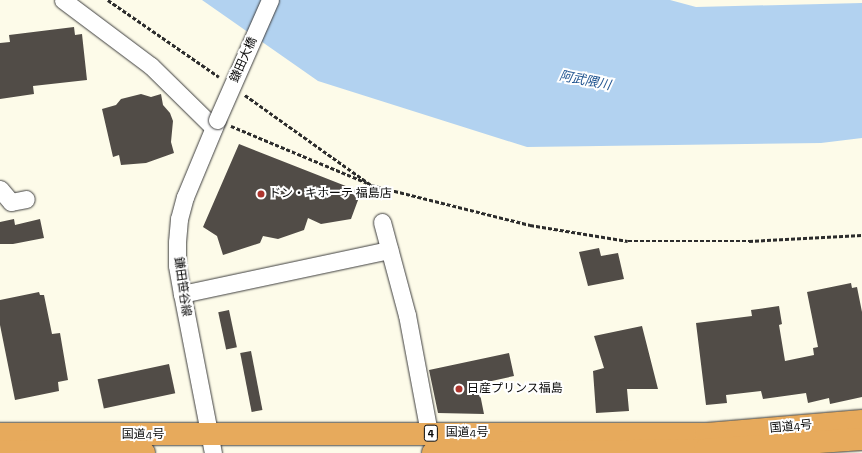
<!DOCTYPE html>
<html>
<head>
<meta charset="utf-8">
<style>
  body { margin:0 }
  #map { position:relative; width:862px; height:453px; overflow:hidden; background:#fdfbe9; font-family:"Zilla Slab","Noto Sans JP",serif }
  div>[style] { position:absolute }
  [style*='--x'] { left:calc(var(--x)*1px); top:calc(var(--y)*1px); width:calc(var(--w)*1px); rotate:calc(var(--a)*1deg) }
  .water>* { inset:0; background:#b2d2f0 }
  .building>* { inset:0; background:#514c47; transform-origin:0 0 }
  .path>* { height:2.5px; margin-top:-1.25px; transform-origin:0; background:repeating-linear-gradient(90deg,#2c2c2c 0 4px,transparent 0 6px) }
  .roads { filter:drop-shadow(0 0 1px #3d3d3d) drop-shadow(0 0 1px #3d3d3d) }
  .minor>* { height:17px; margin:-8.5px; padding:0 8.5px; transform-origin:8.5px; border-radius:8.5px; background:#fff }
  .highway>* { height:22px; margin:-11px; padding:0 11px; transform-origin:11px; border-radius:11px; background:#e7aa5c }
  .bridges { filter:drop-shadow(0 0 1px #3d3d3d) drop-shadow(0 0 1px #3d3d3d) }
  .minor-bridge>* { height:17px; margin:-8.5px; padding:0 8.5px; transform-origin:8.5px; border-radius:8.5px; background:#fff }
  .dots>* { width:11px; height:11px; translate:-50% -50%; box-sizing:border-box; border:2px solid #fff; border-radius:50% }
  span { translate:-50% -50%; white-space:nowrap; text-align:center; line-height:1.15; -webkit-text-stroke:4px #fff; paint-order:stroke }
  .shield-label span { padding:1px 3px; background:#fff; border:1px solid; border-radius:3px; -webkit-text-stroke-width:0 }
  .shield-label { font-size:11px; color:#0a0a0a; font-weight:700 }
  .street-label { font-size:12px; color:#0a0a0a }
  .poi-label { font-size:12px; color:#0a0a0a }
  .left { translate:0 -50%; text-align:left }
  .water-label { font-size:13px; color:#1f538f; font-style:italic }
</style>
</head>
<body>
<div id="map">
  <div class="water">
    <i style="clip-path:polygon(202px 0,670px 0,696px 7px,862px 3px,862px 138px,821px 143px,527px 147px,318px 81px)"></i>
  </div>
  <div class="building">
    <i style="clip-path:polygon(74px 27px,75px 35px,82px 34px,87px 80px,33px 86px,34px 94px,0 99px,0 43px,10px 42px,9px 35px)"></i>
    <i style="clip-path:polygon(141px 94px,151px 97px,161px 94px,163px 105px,170px 113px,173px 121px,171px 142px,174px 153px,146px 163px,121px 165px,119px 155px,113px 157px,102px 109px,116px 105px,121px 99px)"></i>
    <i style="clip-path:polygon(239px 144px,361px 192px,351px 219px,321px 224px,308px 218px,304px 230px,278px 239px,263px 236px,260px 243px,223px 255px,217px 236px,203px 227px)"></i>
    <i style="clip-path:polygon(14px 219px,15px 225px,40px 219px,44px 238px,13px 244px,0 244px,0 222px)"></i>
    <i style="clip-path:polygon(599px 248px,601px 256px,618px 253px,624px 279px,588px 286px,579px 252px)"></i>
    <i style="clip-path:polygon(851px 283px,852px 288px,857px 287px,862px 312px,862px 397px,830px 404px,829px 398px,808px 403px,806px 393px,763px 399px,761px 391px,726px 395px,727px 403px,706px 405px,696px 323px,752px 316px,751px 310px,779px 306px,782px 324px,779px 325px,785px 361px,814px 355px,813px 348px,818px 347px,807px 292px)"></i>
    <i style="clip-path:polygon(39px 292px,40px 295px,44px 295px,52px 334px,60px 333px,68px 380px,58px 382px,59px 391px,15px 400px,0 325px,0 300px)"></i>
    <i style="left:229px;top:310px;width:38px;height:11px;rotate:78deg"></i>
    <i style="clip-path:polygon(642px 326px,658px 389px,627px 389px,629px 411px,596px 413px,593px 371px,604px 368px,594px 336px)"></i>
    <i style="left:251px;top:351px;width:60px;height:11px;rotate:79deg"></i>
    <i style="clip-path:polygon(509px 353px,514px 376px,478px 384px,484px 414px,438px 413px,429px 370px)"></i>
    <i style="left:169px;top:364px;width:30px;height:73px;rotate:78deg"></i>
  </div>
  <div class="path">
    <i style="--x:108;--y:0;--w:135;--a:34.7"></i>
    <i style="--x:245;--y:95;--w:155;--a:35.5"></i>
    <i style="--x:371;--y:185;--w:164;--a:14.1"></i>
    <i style="--x:530;--y:225;--w:99;--a:9.3"></i>
    <i style="--x:628;--y:241;--w:121;--a:0"></i>
    <i style="--x:749;--y:241;--w:113;--a:-3"></i>
    <i style="--x:231;--y:126;--w:147;--a:22.7"></i>
  </div>
  <div class="roads">
    <div class="minor">
      <i style="--x:63;--y:0;--w:110;--a:36.9"></i>
      <i style="--x:151;--y:66;--w:88;--a:44.5"></i>
      <i style="--x:0;--y:189;--w:17;--a:50"></i>
      <i style="--x:11;--y:202;--w:15;--a:-11"></i>
      <i style="--x:382;--y:222;--w:96;--a:75"></i>
      <i style="--x:407;--y:315;--w:120;--a:79.4"></i>
      <i style="--x:182;--y:294;--w:212;--a:-12"></i>
      <i style="--x:213;--y:453;--w:162;--a:-101"></i>
      <i style="--x:182;--y:294;--w:29;--a:-100"></i>
      <i style="--x:177;--y:265;--w:23;--a:-90"></i>
      <i style="--x:177;--y:242;--w:23;--a:-85"></i>
      <i style="--x:179;--y:219;--w:23;--a:-75"></i>
      <i style="--x:185;--y:197;--w:83;--a:-67.4"></i>
    </div>
    <div class="highway">
      <i style="--x:0;--y:434;--w:706;--a:0"></i>
      <i style="--x:706;--y:434;--w:157;--a:-4.8"></i>
      <i style="--x:0;--y:451;--w:144;--a:0.8"></i>
      <i style="--x:433;--y:453;--w:272;--a:-0.6"></i>
      <i style="--x:705;--y:450;--w:157;--a:-4"></i>
    </div>
  </div>
  <div class="bridges">
    <div class="minor-bridge">
      <i style="--x:217;--y:120;--w:131;--a:-66.2"></i>
    </div>
  </div>
  <div class="dots">
    <i style="left:261px;top:194px;background:#ad362f"></i>
    <i style="left:459px;top:389px;background:#ad362f"></i>
  </div>
  <div class="shield-label">
    <span style="left:431px;top:433px">4</span>
  </div>
  <div class="street-label">
    <span style="left:244px;top:60px;rotate:-66deg">鎌田大橋</span>
    <span style="left:182px;top:287px;rotate:82deg">鎌田笹谷線</span>
    <span style="left:791px;top:427px;rotate:-5deg">国道4号</span>
    <span style="left:467px;top:433px">国道4号</span>
    <span style="left:143px;top:435px">国道4号</span>
  </div>
  <div class="poi-label">
    <span class="left" style="left:269px;top:194px">ドン・キホーテ 福島店</span>
    <span class="left" style="left:467px;top:389px">日産プリンス福島</span>
  </div>
  <div class="water-label">
    <span style="left:585px;top:81px;rotate:11deg">阿武隈川</span>
  </div>
</div>
</body>
</html>
